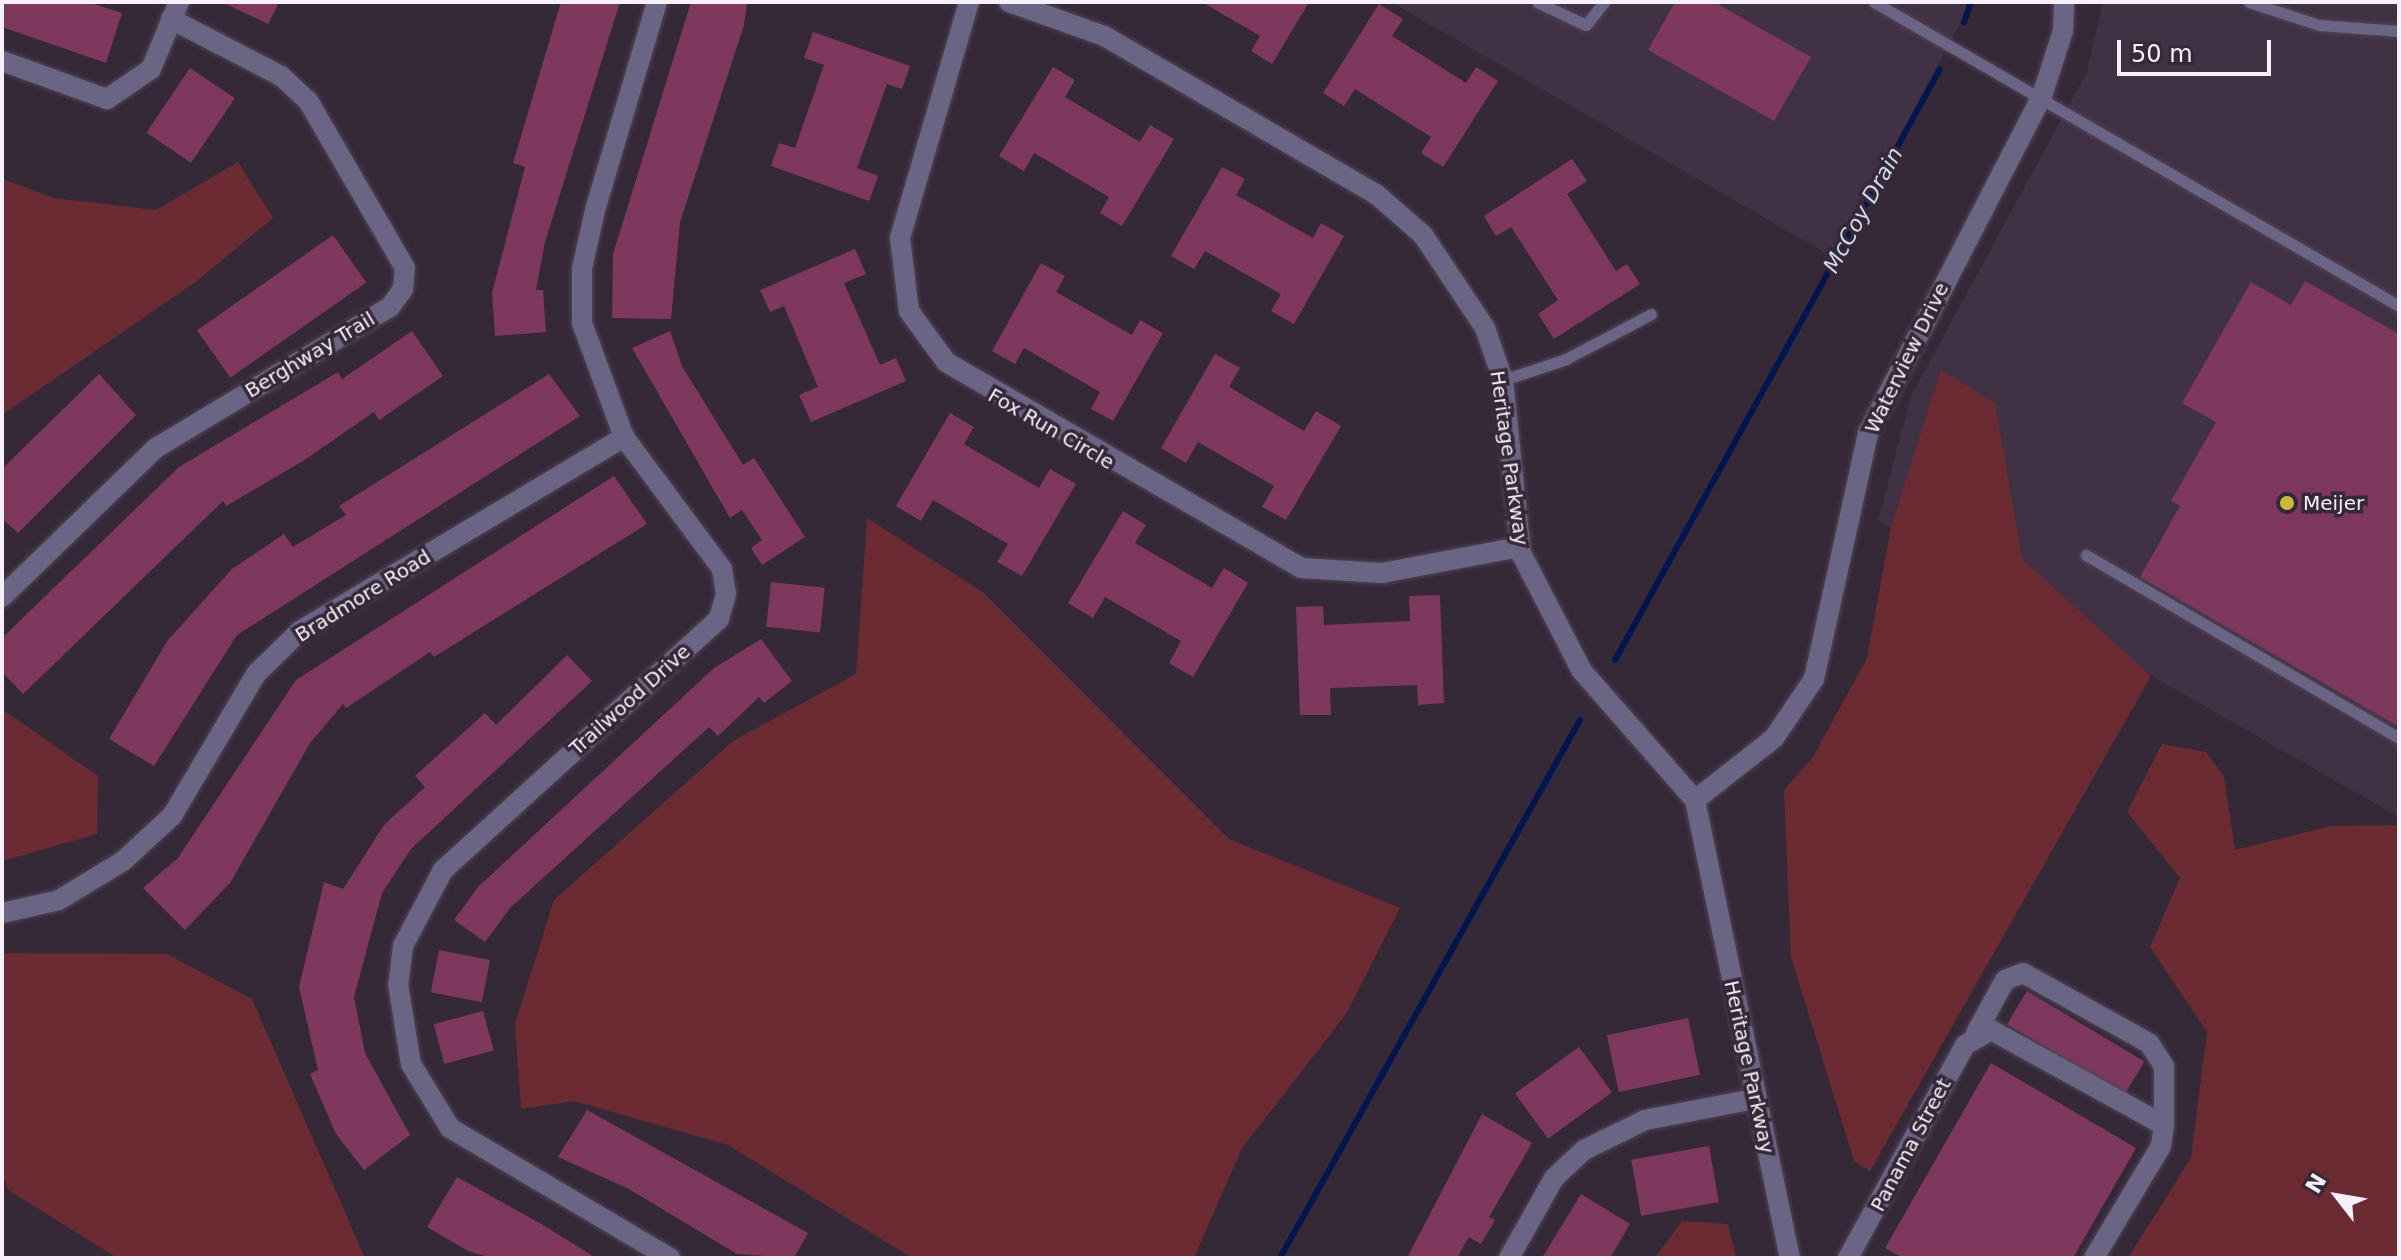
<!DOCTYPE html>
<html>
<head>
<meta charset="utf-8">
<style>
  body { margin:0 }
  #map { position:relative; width:2401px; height:1260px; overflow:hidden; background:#352938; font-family:"DejaVu Sans",sans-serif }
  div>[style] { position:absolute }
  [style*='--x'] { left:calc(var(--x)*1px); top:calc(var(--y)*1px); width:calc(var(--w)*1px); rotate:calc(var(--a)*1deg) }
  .built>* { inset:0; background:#413145 }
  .green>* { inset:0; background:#6b2b32 }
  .stream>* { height:6px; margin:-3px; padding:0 3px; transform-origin:3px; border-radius:3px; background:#02154e }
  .building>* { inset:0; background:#7e385e; transform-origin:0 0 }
  .roads { filter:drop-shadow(0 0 2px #504553) drop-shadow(0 0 2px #504553) }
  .lane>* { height:11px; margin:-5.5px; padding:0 5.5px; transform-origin:5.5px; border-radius:5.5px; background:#6a6584 }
  .street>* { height:20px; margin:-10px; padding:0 10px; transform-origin:10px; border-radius:10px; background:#6a6584 }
  .dots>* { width:22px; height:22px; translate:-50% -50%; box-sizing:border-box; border:4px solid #352938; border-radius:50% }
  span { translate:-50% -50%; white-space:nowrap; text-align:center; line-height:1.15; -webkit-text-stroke:7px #352938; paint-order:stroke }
  .street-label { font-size:20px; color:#f7eff9 }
  .poi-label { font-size:20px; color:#f7eff9 }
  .left { translate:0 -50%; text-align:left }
  .water-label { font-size:22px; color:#d1dbed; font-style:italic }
  .frame { position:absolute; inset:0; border:4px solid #f7eff9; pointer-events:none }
  .north { position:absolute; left:2297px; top:1156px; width:80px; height:80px; -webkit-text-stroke:6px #352938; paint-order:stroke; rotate:301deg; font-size:22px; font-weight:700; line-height:32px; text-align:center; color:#f7eff9 }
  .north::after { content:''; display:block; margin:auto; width:28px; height:36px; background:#f7eff9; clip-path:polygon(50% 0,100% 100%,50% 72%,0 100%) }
  .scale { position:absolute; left:2117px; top:40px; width:154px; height:36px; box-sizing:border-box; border:4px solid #f7eff9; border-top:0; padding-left:10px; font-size:24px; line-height:28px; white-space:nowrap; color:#f7eff9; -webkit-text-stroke:6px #352938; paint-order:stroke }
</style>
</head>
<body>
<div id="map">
  <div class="built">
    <i style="clip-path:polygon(1391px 2px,1971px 2px,1836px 259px)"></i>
    <i style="clip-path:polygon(2103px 2px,2399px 2px,2399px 817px,1878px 520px,1911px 396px,2086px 74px)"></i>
  </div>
  <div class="green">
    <i style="clip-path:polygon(238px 162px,273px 218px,197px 281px,2px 415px,2px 179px,54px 198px,156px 210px)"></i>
    <i style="clip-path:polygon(1941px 370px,1995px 403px,2022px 559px,2151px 676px,1870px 1171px,1854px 1161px,1791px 957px,1784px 790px,1813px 757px,1867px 658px,1891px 527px)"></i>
    <i style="clip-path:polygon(867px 518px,984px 593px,1229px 839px,1400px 908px,1346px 1014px,1242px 1148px,1194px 1258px,912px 1258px,728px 1145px,574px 1101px,521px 1109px,515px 1024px,554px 900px,733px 741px,856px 674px)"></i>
    <i style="clip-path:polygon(2px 709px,98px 776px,97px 834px,2px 861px)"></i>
    <i style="clip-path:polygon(2162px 744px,2206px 752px,2224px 777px,2235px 850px,2331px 826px,2399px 825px,2399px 1258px,2128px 1258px,2191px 1158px,2207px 1032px,2150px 947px,2180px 878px,2127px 812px)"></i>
    <i style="clip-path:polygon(2px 953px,167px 954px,252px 999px,365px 1258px,117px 1258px,8px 1190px,2px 1173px)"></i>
    <i style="clip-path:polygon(1682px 1221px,1728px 1224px,1736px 1258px,1655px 1258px)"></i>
  </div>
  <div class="stream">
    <i style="--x:1964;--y:22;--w:21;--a:-71"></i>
    <i style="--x:1615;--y:660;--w:674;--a:-61.19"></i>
    <i style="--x:1280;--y:1258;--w:616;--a:-60.86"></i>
  </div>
  <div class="building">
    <i style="clip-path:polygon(2px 2px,88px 2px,122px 13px,106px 63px,2px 27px)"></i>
    <i style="clip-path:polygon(222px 2px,279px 2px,268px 24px)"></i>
    <i style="clip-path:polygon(561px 2px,620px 2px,545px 242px,536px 290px,543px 290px,546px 332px,495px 336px,492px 293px,525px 167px,513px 163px)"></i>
    <i style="clip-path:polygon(691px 2px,747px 2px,744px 25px,680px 222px,671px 319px,612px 318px,613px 254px)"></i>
    <i style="clip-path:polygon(1202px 2px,1309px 2px,1272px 64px,1251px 51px,1260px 36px)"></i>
    <i style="clip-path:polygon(1675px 2px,1714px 2px,1811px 57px,1774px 121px,1648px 50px)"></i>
    <i style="clip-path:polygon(1379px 4px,1403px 19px,1392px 36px,1466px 83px,1476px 67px,1498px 81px,1443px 167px,1421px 153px,1431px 137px,1355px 89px,1344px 106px,1323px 93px)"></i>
    <i style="clip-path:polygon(813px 32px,910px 66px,902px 89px,887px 84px,857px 168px,878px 176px,869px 201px,771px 166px,779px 143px,795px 148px,824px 65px,804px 58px)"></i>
    <i style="clip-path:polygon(1053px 67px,1075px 80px,1065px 97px,1140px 142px,1150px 125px,1174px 139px,1122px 226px,1100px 213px,1109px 197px,1034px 153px,1024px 171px,999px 156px)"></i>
    <i style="left:190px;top:68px;width:54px;height:78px;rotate:34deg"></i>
    <i style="clip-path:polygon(1572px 159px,1587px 181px,1567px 194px,1616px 271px,1627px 264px,1640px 284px,1554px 339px,1538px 314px,1558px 300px,1511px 227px,1496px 236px,1484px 216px)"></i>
    <i style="clip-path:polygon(1222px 167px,1245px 179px,1236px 195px,1313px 238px,1321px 223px,1344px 236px,1294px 324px,1271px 311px,1281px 294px,1205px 251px,1194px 269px,1171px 256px)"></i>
    <i style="left:333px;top:235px;width:58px;height:166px;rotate:55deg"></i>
    <i style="clip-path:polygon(855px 249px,866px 274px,844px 283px,880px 365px,896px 358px,906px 381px,811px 422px,799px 395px,818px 387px,784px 306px,770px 312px,760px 290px)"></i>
    <i style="clip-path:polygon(1041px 263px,1065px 276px,1056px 292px,1132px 335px,1140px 320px,1163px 333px,1113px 421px,1091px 409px,1100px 392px,1024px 348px,1015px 364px,992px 351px)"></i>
    <i style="clip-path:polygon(2305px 281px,2399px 334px,2399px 727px,2140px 577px,2180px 506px,2171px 501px,2216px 422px,2182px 403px,2251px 282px,2291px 305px)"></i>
    <i style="clip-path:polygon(412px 331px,443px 376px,379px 420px,374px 412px,303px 461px,226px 506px,223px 501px,23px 694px,2px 672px,2px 638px,179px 467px,338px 372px,342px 379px)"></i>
    <i style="clip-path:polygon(670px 331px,682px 366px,743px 465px,754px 458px,805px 537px,762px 565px,751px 548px,762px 540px,742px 510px,730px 518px,632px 348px)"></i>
    <i style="clip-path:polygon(1215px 354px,1240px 368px,1229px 387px,1304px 431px,1316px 411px,1341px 426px,1286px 520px,1262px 507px,1274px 486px,1198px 442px,1186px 463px,1161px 448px)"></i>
    <i style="clip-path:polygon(99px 374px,136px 415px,18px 533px,2px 519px,2px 469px)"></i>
    <i style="clip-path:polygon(549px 374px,580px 416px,237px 635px,154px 766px,109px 739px,168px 640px,232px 569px,284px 534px,293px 547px,346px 515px,339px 506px)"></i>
    <i style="clip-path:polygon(950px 413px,974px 427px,964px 444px,1039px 488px,1050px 469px,1076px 484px,1022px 576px,997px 562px,1008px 544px,933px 500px,921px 521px,896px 506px)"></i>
    <i style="clip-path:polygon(614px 476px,647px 524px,434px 657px,430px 652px,346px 708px,343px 704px,310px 743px,230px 883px,185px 930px,143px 888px,178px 858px,296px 680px)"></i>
    <i style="clip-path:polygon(1123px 511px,1146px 525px,1135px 543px,1212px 588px,1224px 568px,1248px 583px,1193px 677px,1169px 663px,1181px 641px,1105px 597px,1093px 618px,1068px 603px)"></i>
    <i style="left:771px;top:582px;width:54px;height:45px;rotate:6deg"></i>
    <i style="clip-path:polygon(1440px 595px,1444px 703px,1418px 705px,1417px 685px,1330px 688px,1331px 715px,1300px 715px,1296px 607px,1323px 606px,1324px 625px,1410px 621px,1409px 596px)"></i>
    <i style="clip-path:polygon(761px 639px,792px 681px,764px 703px,759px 697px,718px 736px,709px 727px,510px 908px,485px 942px,454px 920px,478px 887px,714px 668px)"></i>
    <i style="clip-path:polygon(567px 655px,592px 681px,411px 849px,382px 893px,354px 997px,365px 1053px,410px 1135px,364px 1170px,336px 1134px,310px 1074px,318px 1070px,299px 987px,324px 882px,343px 889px,384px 825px,425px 787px,415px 776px,485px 713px,496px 725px)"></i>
    <i style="left:439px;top:950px;width:52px;height:43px;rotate:11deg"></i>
    <i style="left:2027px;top:991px;width:137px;height:39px;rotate:31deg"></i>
    <i style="left:483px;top:1011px;width:41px;height:51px;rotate:75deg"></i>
    <i style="left:1688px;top:1018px;width:58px;height:83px;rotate:78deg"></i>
    <i style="left:1579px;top:1047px;width:56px;height:79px;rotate:54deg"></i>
    <i style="clip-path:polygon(1991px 1063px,2136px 1148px,2073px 1258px,1903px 1258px,1885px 1248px)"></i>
    <i style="clip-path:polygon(587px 1110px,808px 1233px,794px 1258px,737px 1254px,629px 1189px,558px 1157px)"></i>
    <i style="clip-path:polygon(1482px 1114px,1532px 1143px,1489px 1217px,1495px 1220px,1481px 1244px,1469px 1237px,1457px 1258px,1407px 1258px)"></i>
    <i style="left:1709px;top:1146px;width:57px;height:79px;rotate:80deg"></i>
    <i style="clip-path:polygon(457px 1177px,543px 1225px,596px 1258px,492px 1258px,468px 1251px,427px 1227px)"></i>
    <i style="clip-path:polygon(1581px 1194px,1630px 1224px,1610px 1258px,1542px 1258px)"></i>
  </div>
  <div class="roads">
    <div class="lane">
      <i style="--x:1537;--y:2;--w:54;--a:25.1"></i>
      <i style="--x:1586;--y:25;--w:29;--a:-52"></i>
      <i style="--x:1874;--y:2;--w:607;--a:30.07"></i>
      <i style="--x:2249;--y:2;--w:74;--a:18.2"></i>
      <i style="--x:2319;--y:25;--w:80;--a:4.3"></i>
      <i style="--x:1503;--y:380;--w:66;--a:-18.4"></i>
      <i style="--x:1566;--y:359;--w:96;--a:-27.9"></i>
      <i style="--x:2086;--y:555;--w:363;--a:30.3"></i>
    </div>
    <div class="street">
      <i style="--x:657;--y:2;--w:213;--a:106.6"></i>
      <i style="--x:596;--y:206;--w:64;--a:102.7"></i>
      <i style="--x:582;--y:268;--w:55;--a:90"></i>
      <i style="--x:582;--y:323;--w:121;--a:69.8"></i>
      <i style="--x:624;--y:437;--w:164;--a:53.4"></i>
      <i style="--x:722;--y:569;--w:25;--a:81"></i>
      <i style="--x:726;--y:594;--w:26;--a:106"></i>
      <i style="--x:719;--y:619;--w:373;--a:137.7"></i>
      <i style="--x:443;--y:870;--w:86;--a:117.8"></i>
      <i style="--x:403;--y:946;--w:38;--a:97"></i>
      <i style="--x:398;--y:984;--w:81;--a:80.8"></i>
      <i style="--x:411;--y:1064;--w:75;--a:58.6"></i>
      <i style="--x:450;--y:1128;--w:256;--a:30.6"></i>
      <i style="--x:969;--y:2;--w:246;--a:106.3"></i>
      <i style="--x:900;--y:238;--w:74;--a:83"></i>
      <i style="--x:909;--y:311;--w:63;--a:54"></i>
      <i style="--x:946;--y:362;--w:410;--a:30.1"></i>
      <i style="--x:1301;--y:568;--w:81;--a:3.5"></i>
      <i style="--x:1382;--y:573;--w:140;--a:-10.7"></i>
      <i style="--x:1009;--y:2;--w:101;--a:19.7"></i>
      <i style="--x:1104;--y:36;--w:315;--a:30.2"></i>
      <i style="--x:1376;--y:194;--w:62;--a:41.1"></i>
      <i style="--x:1423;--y:235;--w:112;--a:56.3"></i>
      <i style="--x:1485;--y:328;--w:55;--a:70.9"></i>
      <i style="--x:1503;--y:380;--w:174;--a:84.1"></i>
      <i style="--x:1521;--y:553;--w:133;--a:62.7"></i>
      <i style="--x:1582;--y:671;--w:171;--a:48.8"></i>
      <i style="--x:1695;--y:800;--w:468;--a:78.3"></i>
      <i style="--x:2;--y:61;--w:112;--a:19.9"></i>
      <i style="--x:107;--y:99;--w:53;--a:-34.3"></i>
      <i style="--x:151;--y:69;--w:73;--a:-67.3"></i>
      <i style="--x:2;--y:597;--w:214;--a:-44.1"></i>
      <i style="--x:156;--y:448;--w:273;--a:-31.1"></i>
      <i style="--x:390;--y:307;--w:22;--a:-54"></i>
      <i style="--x:403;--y:289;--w:21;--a:-85"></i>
      <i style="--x:405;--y:268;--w:193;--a:-120.1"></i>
      <i style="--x:308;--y:101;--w:37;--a:-137"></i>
      <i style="--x:281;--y:76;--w:124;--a:-152.6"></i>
      <i style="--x:1695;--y:800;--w:100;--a:-38.1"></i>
      <i style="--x:1774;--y:738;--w:71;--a:-55.9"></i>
      <i style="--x:1814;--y:679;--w:252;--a:-77.6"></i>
      <i style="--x:1868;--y:433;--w:379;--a:-62.7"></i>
      <i style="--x:2042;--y:96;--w:68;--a:-72.1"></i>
      <i style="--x:2063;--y:31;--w:29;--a:-88"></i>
      <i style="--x:2;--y:913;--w:58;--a:-12.8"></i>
      <i style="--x:59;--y:900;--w:75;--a:-31.4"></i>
      <i style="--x:123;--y:861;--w:67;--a:-42.6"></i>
      <i style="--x:172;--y:816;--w:165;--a:-59.4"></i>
      <i style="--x:256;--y:674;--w:62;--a:-44.3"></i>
      <i style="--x:300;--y:631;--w:378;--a:-30.9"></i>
      <i style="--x:1976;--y:1033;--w:60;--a:-61.3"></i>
      <i style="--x:2005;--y:980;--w:19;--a:-21"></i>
      <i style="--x:2023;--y:973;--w:144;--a:29.1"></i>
      <i style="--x:2149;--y:1043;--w:27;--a:57"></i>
      <i style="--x:2164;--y:1066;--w:59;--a:90"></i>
      <i style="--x:1509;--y:1258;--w:92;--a:-60.6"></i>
      <i style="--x:1554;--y:1178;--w:41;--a:-43"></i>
      <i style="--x:1584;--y:1150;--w:68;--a:-26.2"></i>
      <i style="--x:1645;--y:1120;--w:111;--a:-10.9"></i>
      <i style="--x:1848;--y:1258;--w:243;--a:-61.2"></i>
      <i style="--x:1965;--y:1045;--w:30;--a:-30"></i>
      <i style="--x:1991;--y:1030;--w:197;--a:28.8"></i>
      <i style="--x:2164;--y:1125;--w:21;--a:98"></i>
      <i style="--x:2161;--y:1146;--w:131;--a:120.9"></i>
    </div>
  </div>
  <div class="dots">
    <i style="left:2287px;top:503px;background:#ccb939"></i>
  </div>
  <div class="street-label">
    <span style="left:310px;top:355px;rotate:-31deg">Berghway Trail</span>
    <span style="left:1907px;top:358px;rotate:-64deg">Waterview Drive</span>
    <span style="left:1051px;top:429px;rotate:30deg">Fox Run Circle</span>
    <span style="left:1509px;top:458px;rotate:82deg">Heritage Parkway</span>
    <span style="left:363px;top:596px;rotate:-32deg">Bradmore Road</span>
    <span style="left:630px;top:700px;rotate:-42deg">Trailwood Drive</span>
    <span style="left:1749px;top:1067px;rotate:78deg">Heritage Parkway</span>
    <span style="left:1911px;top:1145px;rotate:-62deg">Panama Street</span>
  </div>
  <div class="poi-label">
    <span class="left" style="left:2303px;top:503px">Meijer</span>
  </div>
  <div class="water-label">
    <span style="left:1863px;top:210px;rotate:-61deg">McCoy Drain</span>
  </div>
  <div class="frame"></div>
  <div class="north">N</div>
  <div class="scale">50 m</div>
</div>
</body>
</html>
